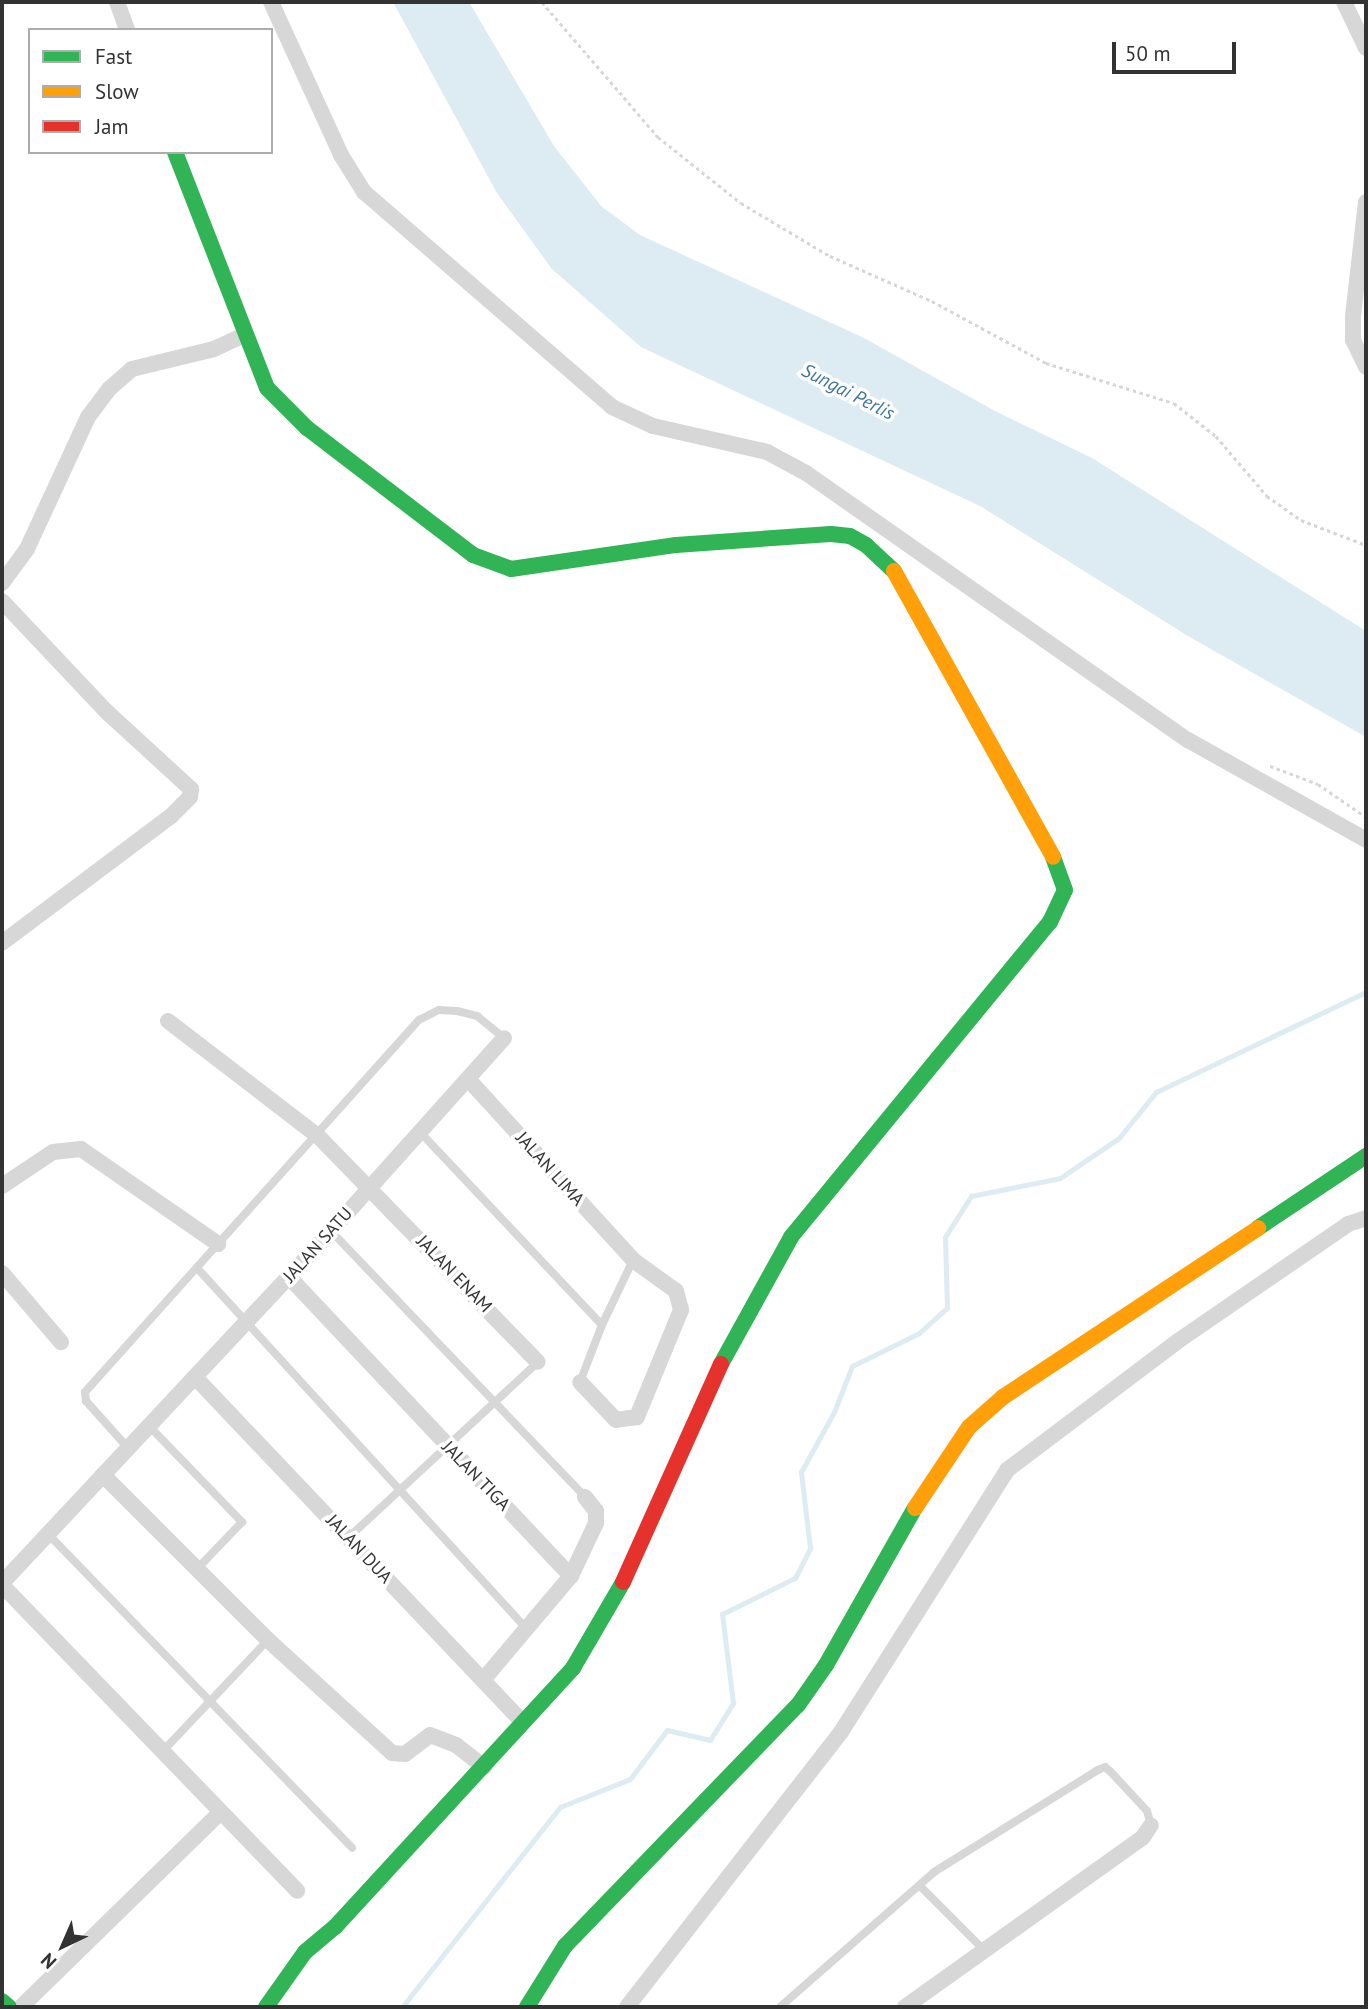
<!DOCTYPE html>
<html>
<head>
<meta charset="utf-8">
<style>
  body { margin:0 }
  #map { position:relative; width:1368px; height:2009px; overflow:hidden; background:#fff; font-family:"PT Sans",sans-serif }
  div>[style] { position:absolute }
  [style*='--x'] { left:calc(var(--x)*1px); top:calc(var(--y)*1px); width:calc(var(--w)*1px); rotate:calc(var(--a)*1deg) }
  .water>* { inset:0; background:#ddebf3 }
  .stream>* { height:5px; margin:-2.5px; padding:0 2.5px; transform-origin:2.5px; border-radius:2.5px; background:#ddebf3 }
  .path>* { height:2.5px; margin-top:-1.25px; transform-origin:0; background:repeating-linear-gradient(90deg,#d6d6d6 0 3.5px,transparent 0 7px) }
  .lane>* { height:8px; margin:-4px; padding:0 4px; transform-origin:4px; border-radius:4px; background:#d7d7d7 }
  .street>* { height:16px; margin:-8px; padding:0 8px; transform-origin:8px; border-radius:8px; background:#d7d7d7 }
  .fast>* { height:16px; margin:-8px; padding:0 8px; transform-origin:8px; border-radius:8px; background:#30b455 }
  .slow>* { height:16px; margin:-8px; padding:0 8px; transform-origin:8px; border-radius:8px; background:#ff9f0a }
  .jam>* { height:16px; margin:-8px; padding:0 8px; transform-origin:8px; border-radius:8px; background:#e5322d }
  span { translate:-50% -50%; white-space:nowrap; text-align:center; line-height:1.15; -webkit-text-stroke:7px #fff; paint-order:stroke }
  .street-label { font-size:18px; color:#333 }
  .water-label { font-size:19px; color:#3f7597; font-style:italic }
  .frame { position:absolute; inset:0; border:4px solid #333; pointer-events:none }
  .legend { position:absolute; left:28px; top:28px; width:245px; height:126px; box-sizing:border-box; background:#fff; border:2px solid #adadad; margin:0; padding:9px 12px; list-style:none; font-size:21px; color:#333 }
  .legend li { display:flex; align-items:center; gap:14px; height:35px }
  .legend b { width:35px; border:2px solid #adadad }
  .north { position:absolute; left:28px; top:1911px; width:70px; height:70px; -webkit-text-stroke:5px #fff; paint-order:stroke; rotate:224deg; font-size:19px; font-weight:700; line-height:28px; text-align:center; color:#333 }
  .north::after { content:''; display:block; margin:auto; width:24px; height:32px; background:#333; clip-path:polygon(50% 0,100% 100%,50% 72%,0 100%) }
  .scale { position:absolute; left:1112px; top:42px; width:124px; height:32px; box-sizing:border-box; border:4px solid #333; border-top:0; padding-left:9px; font-size:21px; line-height:24px; white-space:nowrap; color:#333; -webkit-text-stroke:5px #fff; paint-order:stroke }
</style>
</head>
<body>
<div id="map">
  <div class="water">
    <i style="clip-path:polygon(393px 2px,469px 2px,554px 146px,601px 206px,640px 235px,864px 338px,995px 411px,1092px 458px,1366px 631px,1366px 737px,1188px 636px,980px 506px,641px 347px,552px 269px,497px 193px)"></i>
  </div>
  <div class="stream">
    <i style="--x:402;--y:2007;--w:255;--a:-51.7"></i>
    <i style="--x:560;--y:1807;--w:75;--a:-21.8"></i>
    <i style="--x:630;--y:1779;--w:61;--a:-52.9"></i>
    <i style="--x:667;--y:1730;--w:44;--a:13.1"></i>
    <i style="--x:710;--y:1740;--w:44;--a:-58.1"></i>
    <i style="--x:733;--y:1703;--w:90;--a:-97"></i>
    <i style="--x:722;--y:1614;--w:81;--a:-26.3"></i>
    <i style="--x:795;--y:1578;--w:34;--a:-63"></i>
    <i style="--x:810;--y:1548;--w:77;--a:-96.8"></i>
    <i style="--x:801;--y:1472;--w:68;--a:-61.2"></i>
    <i style="--x:834;--y:1412;--w:49;--a:-68.6"></i>
    <i style="--x:852;--y:1366;--w:75;--a:-26.2"></i>
    <i style="--x:919;--y:1333;--w:38;--a:-42"></i>
    <i style="--x:947;--y:1308;--w:71;--a:-91.6"></i>
    <i style="--x:945;--y:1237;--w:49;--a:-57.6"></i>
    <i style="--x:971;--y:1196;--w:91;--a:-11.4"></i>
    <i style="--x:1060;--y:1178;--w:71;--a:-34.1"></i>
    <i style="--x:1119;--y:1138;--w:59;--a:-51.2"></i>
    <i style="--x:1156;--y:1092;--w:233;--a:-25.5"></i>
  </div>
  <div class="path">
    <i style="--x:542;--y:2;--w:178;--a:49.3"></i>
    <i style="--x:658;--y:137;--w:106;--a:38.5"></i>
    <i style="--x:741;--y:203;--w:104;--a:30.8"></i>
    <i style="--x:830;--y:256;--w:111;--a:23.8"></i>
    <i style="--x:932;--y:301;--w:130;--a:28.5"></i>
    <i style="--x:1046;--y:363;--w:134;--a:17.4"></i>
    <i style="--x:1174;--y:403;--w:53;--a:38.2"></i>
    <i style="--x:1216;--y:436;--w:79;--a:49.6"></i>
    <i style="--x:1267;--y:496;--w:42;--a:35.2"></i>
    <i style="--x:1301;--y:520;--w:70;--a:21"></i>
    <i style="--x:1270;--y:766;--w:51;--a:20.6"></i>
    <i style="--x:1318;--y:784;--w:58;--a:34.5"></i>
  </div>
  <div class="lane">
    <i style="--x:420;--y:1132;--w:265;--a:46.7"></i>
    <i style="--x:602;--y:1325;--w:61;--a:111.1"></i>
    <i style="--x:331;--y:1231;--w:368;--a:46.3"></i>
    <i style="--x:198;--y:1269;--w:488;--a:47.6"></i>
    <i style="--x:602;--y:1325;--w:72;--a:-64.5"></i>
    <i style="--x:149;--y:1426;--w:134;--a:45.9"></i>
    <i style="--x:242;--y:1522;--w:65;--a:133.8"></i>
    <i style="--x:128;--y:1448;--w:63;--a:-131.8"></i>
    <i style="--x:86;--y:1401;--w:9;--a:-96"></i>
    <i style="--x:85;--y:1392;--w:500;--a:-48.1"></i>
    <i style="--x:419;--y:1020;--w:22;--a:-27"></i>
    <i style="--x:439;--y:1010;--w:18;--a:3"></i>
    <i style="--x:457;--y:1011;--w:21;--a:14"></i>
    <i style="--x:477;--y:1016;--w:35;--a:39"></i>
    <i style="--x:48;--y:1534;--w:437;--a:45.9"></i>
    <i style="--x:348;--y:1538;--w:259;--a:-42.8"></i>
    <i style="--x:162;--y:1752;--w:154;--a:-46.6"></i>
    <i style="--x:920;--y:1886;--w:88;--a:45"></i>
    <i style="--x:780;--y:2007;--w:205;--a:-41.2"></i>
    <i style="--x:934;--y:1872;--w:193;--a:-31.9"></i>
    <i style="--x:1098;--y:1770;--w:8;--a:-23"></i>
    <i style="--x:1105;--y:1767;--w:6;--a:39"></i>
    <i style="--x:1110;--y:1771;--w:54;--a:47.2"></i>
    <i style="--x:1147;--y:1811;--w:15;--a:74"></i>
  </div>
  <div class="street">
    <i style="--x:117;--y:2;--w:30;--a:70"></i>
    <i style="--x:271;--y:2;--w:168;--a:65.4"></i>
    <i style="--x:341;--y:155;--w:44;--a:58.1"></i>
    <i style="--x:364;--y:192;--w:328;--a:40.9"></i>
    <i style="--x:612;--y:407;--w:45;--a:24.9"></i>
    <i style="--x:653;--y:426;--w:117;--a:12.8"></i>
    <i style="--x:767;--y:452;--w:44;--a:28.3"></i>
    <i style="--x:806;--y:473;--w:466;--a:35"></i>
    <i style="--x:1188;--y:740;--w:204;--a:29.3"></i>
    <i style="--x:1344;--y:2;--w:51;--a:64.4"></i>
    <i style="--x:1366;--y:202;--w:115;--a:96.5"></i>
    <i style="--x:1353;--y:316;--w:24;--a:90"></i>
    <i style="--x:1353;--y:340;--w:30;--a:64"></i>
    <i style="--x:2;--y:583;--w:42;--a:-53.7"></i>
    <i style="--x:27;--y:549;--w:145;--a:-65.2"></i>
    <i style="--x:88;--y:417;--w:35;--a:-53"></i>
    <i style="--x:109;--y:389;--w:30;--a:-41"></i>
    <i style="--x:132;--y:369;--w:84;--a:-13.7"></i>
    <i style="--x:214;--y:349;--w:35;--a:-25"></i>
    <i style="--x:2;--y:601;--w:154;--a:46.6"></i>
    <i style="--x:108;--y:713;--w:113;--a:42.5"></i>
    <i style="--x:191;--y:789;--w:8;--a:97"></i>
    <i style="--x:190;--y:797;--w:27;--a:135"></i>
    <i style="--x:171;--y:816;--w:211;--a:143.1"></i>
    <i style="--x:168;--y:1021;--w:189;--a:37.5"></i>
    <i style="--x:318;--y:1136;--w:315;--a:45.8"></i>
    <i style="--x:468;--y:1079;--w:245;--a:47.6"></i>
    <i style="--x:633;--y:1260;--w:53;--a:35.8"></i>
    <i style="--x:676;--y:1291;--w:20;--a:75"></i>
    <i style="--x:681;--y:1310;--w:116;--a:112.4"></i>
    <i style="--x:637;--y:1417;--w:21;--a:172"></i>
    <i style="--x:616;--y:1420;--w:52;--a:-133.5"></i>
    <i style="--x:2;--y:1186;--w:61;--a:-33.7"></i>
    <i style="--x:53;--y:1152;--w:28;--a:-6"></i>
    <i style="--x:81;--y:1149;--w:167;--a:34.7"></i>
    <i style="--x:2;--y:1273;--w:91;--a:49.5"></i>
    <i style="--x:289;--y:1277;--w:411;--a:46.7"></i>
    <i style="--x:195;--y:1377;--w:475;--a:46.5"></i>
    <i style="--x:103;--y:1475;--w:233;--a:45"></i>
    <i style="--x:268;--y:1640;--w:168;--a:42.3"></i>
    <i style="--x:392;--y:1753;--w:13;--a:4"></i>
    <i style="--x:405;--y:1754;--w:31;--a:-37"></i>
    <i style="--x:430;--y:1735;--w:28;--a:21"></i>
    <i style="--x:456;--y:1745;--w:36;--a:38"></i>
    <i style="--x:2;--y:1583;--w:482;--a:-46.9"></i>
    <i style="--x:331;--y:1231;--w:259;--a:-48.1"></i>
    <i style="--x:2;--y:1585;--w:425;--a:46"></i>
    <i style="--x:483;--y:1680;--w:136;--a:-49.8"></i>
    <i style="--x:571;--y:1576;--w:59;--a:-64.7"></i>
    <i style="--x:596;--y:1523;--w:12;--a:-90"></i>
    <i style="--x:596;--y:1511;--w:18;--a:-128"></i>
    <i style="--x:21;--y:2007;--w:278;--a:-44.3"></i>
    <i style="--x:627;--y:2007;--w:348;--a:-52.1"></i>
    <i style="--x:841;--y:1732;--w:310;--a:-57.6"></i>
    <i style="--x:1007;--y:1470;--w:214;--a:-37"></i>
    <i style="--x:1178;--y:1341;--w:206;--a:-34.5"></i>
    <i style="--x:1348;--y:1224;--w:19;--a:-18"></i>
    <i style="--x:905;--y:2007;--w:292;--a:-35.5"></i>
    <i style="--x:1143;--y:1837;--w:14;--a:-56"></i>
  </div>
  <div class="fast">
    <i style="--x:175;--y:152;--w:253;--a:68.7"></i>
    <i style="--x:267;--y:388;--w:57;--a:45"></i>
    <i style="--x:307;--y:428;--w:209;--a:37.4"></i>
    <i style="--x:473;--y:555;--w:40;--a:20.2"></i>
    <i style="--x:511;--y:569;--w:167;--a:-8.3"></i>
    <i style="--x:676;--y:545;--w:155;--a:-4.1"></i>
    <i style="--x:831;--y:534;--w:19;--a:6"></i>
    <i style="--x:850;--y:536;--w:18;--a:29"></i>
    <i style="--x:866;--y:545;--w:38;--a:43"></i>
    <i style="--x:1258;--y:1228;--w:130;--a:-33.7"></i>
    <i style="--x:721;--y:1364;--w:145;--a:-61.1"></i>
    <i style="--x:791;--y:1237;--w:408;--a:-50.6"></i>
    <i style="--x:1050;--y:922;--w:35;--a:-65"></i>
    <i style="--x:1065;--y:890;--w:35;--a:-110"></i>
    <i style="--x:2;--y:2001;--w:9;--a:41"></i>
    <i style="--x:266;--y:2007;--w:67;--a:-54.7"></i>
    <i style="--x:305;--y:1952;--w:39;--a:-40"></i>
    <i style="--x:335;--y:1927;--w:352;--a:-47.4"></i>
    <i style="--x:573;--y:1668;--w:99;--a:-59.8"></i>
    <i style="--x:527;--y:2007;--w:72;--a:-58.1"></i>
    <i style="--x:565;--y:1946;--w:335;--a:-46"></i>
    <i style="--x:798;--y:1705;--w:49;--a:-55"></i>
    <i style="--x:826;--y:1665;--w:180;--a:-60.5"></i>
  </div>
  <div class="slow">
    <i style="--x:894;--y:571;--w:327;--a:60.9"></i>
    <i style="--x:915;--y:1508;--w:97;--a:-56.3"></i>
    <i style="--x:969;--y:1427;--w:45;--a:-41.4"></i>
    <i style="--x:1003;--y:1397;--w:306;--a:-33.5"></i>
  </div>
  <div class="jam">
    <i style="--x:623;--y:1582;--w:239;--a:-65.8"></i>
  </div>
  <div class="street-label">
    <span style="left:550px;top:1169px;rotate:48deg">JALAN LIMA</span>
    <span style="left:318px;top:1245px;rotate:-48deg">JALAN SATU</span>
    <span style="left:454px;top:1274px;rotate:46deg">JALAN ENAM</span>
    <span style="left:476px;top:1476px;rotate:46deg">JALAN TIGA</span>
    <span style="left:359px;top:1549px;rotate:47deg">JALAN DUA</span>
  </div>
  <div class="water-label">
    <span style="left:848px;top:392px;rotate:27deg">Sungai Perlis</span>
  </div>
  <div class="frame"></div>
  <ul class="legend">
  <li><b style="height:9px;background:#30b455"></b>Fast</li>
  <li><b style="height:9px;background:#ff9f0a"></b>Slow</li>
  <li><b style="height:9px;background:#e5322d"></b>Jam</li>
  </ul>
  <div class="north">N</div>
  <div class="scale">50 m</div>
</div>
</body>
</html>
